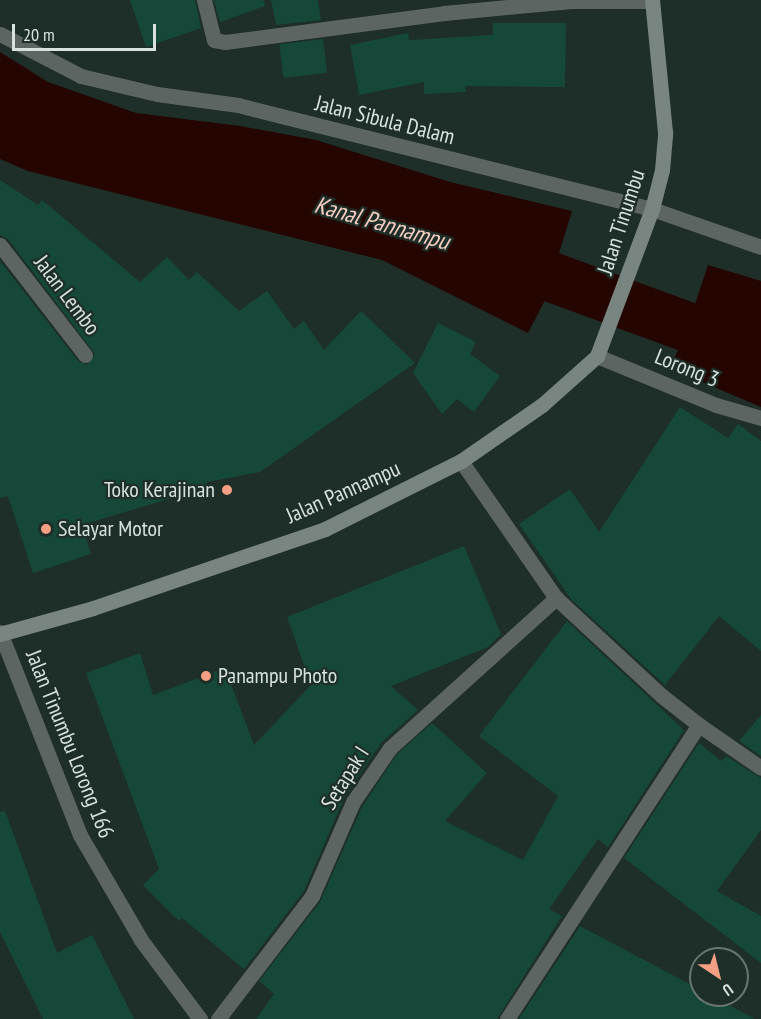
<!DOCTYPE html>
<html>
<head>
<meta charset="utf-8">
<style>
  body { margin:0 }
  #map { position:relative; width:761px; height:1019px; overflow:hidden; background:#1e2e29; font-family:"PT Sans Narrow",sans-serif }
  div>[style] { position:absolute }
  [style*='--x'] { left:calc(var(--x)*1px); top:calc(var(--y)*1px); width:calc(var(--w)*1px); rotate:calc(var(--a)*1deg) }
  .water>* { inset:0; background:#250500 }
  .canal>* { height:50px; margin:-25px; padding:0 25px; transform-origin:25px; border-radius:25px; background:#250500 }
  .building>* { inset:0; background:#164839; transform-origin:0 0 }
  .service>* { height:15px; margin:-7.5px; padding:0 7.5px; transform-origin:7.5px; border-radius:7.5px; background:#5d6562 }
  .minor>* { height:15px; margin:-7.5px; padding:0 7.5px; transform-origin:7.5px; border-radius:7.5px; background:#5d6562 }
  .secondary>* { height:15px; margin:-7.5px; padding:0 7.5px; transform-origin:7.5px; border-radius:7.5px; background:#798581 }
  .dots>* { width:16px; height:16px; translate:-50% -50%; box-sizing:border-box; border:3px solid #1e2e29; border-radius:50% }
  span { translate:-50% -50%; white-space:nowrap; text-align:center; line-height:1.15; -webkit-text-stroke:4.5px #1e2e29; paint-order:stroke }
  .street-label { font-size:22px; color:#d7e1dd }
  .poi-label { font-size:22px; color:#d7e1dd }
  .right { translate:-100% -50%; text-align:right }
  .left { translate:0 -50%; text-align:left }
  .water-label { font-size:24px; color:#f9cdbf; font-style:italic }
  .north { position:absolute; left:689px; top:947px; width:60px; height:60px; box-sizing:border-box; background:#1e2e29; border:2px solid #687671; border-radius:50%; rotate:145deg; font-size:16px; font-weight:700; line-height:24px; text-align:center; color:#d7e1dd }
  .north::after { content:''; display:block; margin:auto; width:21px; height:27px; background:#f39f84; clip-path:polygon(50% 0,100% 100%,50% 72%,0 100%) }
  .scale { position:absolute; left:12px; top:24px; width:144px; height:27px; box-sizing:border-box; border:3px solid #d7e1dd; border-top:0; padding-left:8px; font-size:18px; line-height:21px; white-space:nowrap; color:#d7e1dd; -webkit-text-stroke:4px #1e2e29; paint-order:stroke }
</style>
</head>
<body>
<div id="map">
  <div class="water">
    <i style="clip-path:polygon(0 52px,48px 82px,136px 113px,240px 126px,316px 140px,450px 182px,572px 211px,544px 302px,528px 333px,382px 260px,28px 171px,0 159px)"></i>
    <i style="clip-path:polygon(708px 265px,761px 281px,761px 407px,669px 368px,682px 343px)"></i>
  </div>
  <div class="canal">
    <i style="--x:489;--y:254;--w:290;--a:20.2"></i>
  </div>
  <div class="building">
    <i style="clip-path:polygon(130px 0,195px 0,201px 28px,146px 47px)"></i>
    <i style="clip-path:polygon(214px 0,264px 0,265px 6px,220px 22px)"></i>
    <i style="clip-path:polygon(271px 0,318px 0,321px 20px,276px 25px)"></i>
    <i style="clip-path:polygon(493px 23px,566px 23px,565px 87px,465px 86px,466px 92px,424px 94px,424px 82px,359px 95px,350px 45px,408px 33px,409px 40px,493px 35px)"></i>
    <i style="left:323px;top:39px;width:34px;height:44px;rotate:83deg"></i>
    <i style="clip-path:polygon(0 180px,38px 205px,42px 200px,140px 282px,167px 257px,189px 280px,197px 272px,239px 311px,267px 291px,294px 329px,304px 321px,324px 350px,361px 311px,415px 363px,260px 472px,207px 482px,208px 487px,82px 525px,91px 554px,33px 573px,8px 496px,0 498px,0 261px,78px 361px,87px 365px,95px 354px,8px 239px,0 235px)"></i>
    <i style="clip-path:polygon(438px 323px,476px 342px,470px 354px,500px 376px,474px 412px,457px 399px,442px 414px,413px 373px)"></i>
    <i style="clip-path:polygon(680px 407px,728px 438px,738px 424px,761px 441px,761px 651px,719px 616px,665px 685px,571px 599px,519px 524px,570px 489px,599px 532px)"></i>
    <i style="clip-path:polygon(464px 546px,501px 634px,488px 647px,391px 686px,418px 710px,382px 742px,345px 796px,304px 891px,244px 969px,182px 918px,179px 921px,143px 885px,159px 869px,86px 673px,140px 653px,153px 695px,225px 668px,254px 745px,311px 685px,287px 617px)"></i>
    <i style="clip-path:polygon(567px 621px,684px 730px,608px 847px,598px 839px,549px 909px,562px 916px,497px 1019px,256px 1019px,274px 994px,259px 981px,320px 902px,362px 807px,397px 754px,432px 723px,487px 773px,445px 821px,523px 860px,558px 796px,479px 736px)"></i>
    <i style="clip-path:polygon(761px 715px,761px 756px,739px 741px)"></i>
    <i style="clip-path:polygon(699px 743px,721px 761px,726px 756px,761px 778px,761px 830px,717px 891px,761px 916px,761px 963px,624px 858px)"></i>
    <i style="clip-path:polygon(5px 811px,57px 953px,92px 935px,134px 1019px,43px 1019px,0 932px,0 812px)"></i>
    <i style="clip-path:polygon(580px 926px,701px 990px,701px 995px,710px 995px,755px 1019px,519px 1019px)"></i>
  </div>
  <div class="service">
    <i style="--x:204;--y:0;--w:41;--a:76"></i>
    <i style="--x:214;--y:40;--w:11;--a:10"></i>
    <i style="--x:225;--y:42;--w:221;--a:-7.5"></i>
    <i style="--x:444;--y:13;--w:128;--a:-5.4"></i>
    <i style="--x:571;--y:1;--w:81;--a:0"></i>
  </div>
  <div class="minor">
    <i style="--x:0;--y:34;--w:91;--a:27.4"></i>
    <i style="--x:81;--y:76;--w:78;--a:13.3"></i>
    <i style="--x:157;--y:94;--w:82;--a:7.7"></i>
    <i style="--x:238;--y:105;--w:427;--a:14.1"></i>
    <i style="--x:652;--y:209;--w:115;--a:19.2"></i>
    <i style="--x:0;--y:245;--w:139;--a:52.3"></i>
    <i style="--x:597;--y:356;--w:129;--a:22.4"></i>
    <i style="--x:716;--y:405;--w:47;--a:16.1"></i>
    <i style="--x:461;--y:461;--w:167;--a:55.3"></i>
    <i style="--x:556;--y:598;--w:144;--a:42.8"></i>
    <i style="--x:662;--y:696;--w:47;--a:38.1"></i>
    <i style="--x:0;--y:632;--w:218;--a:68.5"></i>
    <i style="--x:80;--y:835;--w:121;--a:59.8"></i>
    <i style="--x:141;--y:940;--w:99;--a:53.2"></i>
    <i style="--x:218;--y:1019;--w:155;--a:-52.6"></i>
    <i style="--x:312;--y:896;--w:103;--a:-66.4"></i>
    <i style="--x:353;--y:802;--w:65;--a:-55.6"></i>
    <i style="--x:390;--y:748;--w:224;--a:-42.1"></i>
    <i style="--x:507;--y:1019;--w:351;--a:-56.9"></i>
    <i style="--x:699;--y:725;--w:75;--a:34.7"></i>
  </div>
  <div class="secondary">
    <i style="--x:0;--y:634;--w:97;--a:-15.6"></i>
    <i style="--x:93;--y:608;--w:245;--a:-18.8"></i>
    <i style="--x:325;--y:529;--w:152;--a:-26.6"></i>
    <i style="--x:461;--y:461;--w:98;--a:-34.7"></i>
    <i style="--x:542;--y:405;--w:74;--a:-41.7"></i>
    <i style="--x:597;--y:356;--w:157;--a:-69.5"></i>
    <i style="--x:652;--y:209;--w:40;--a:-75.6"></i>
    <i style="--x:662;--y:170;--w:38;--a:-85"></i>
    <i style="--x:665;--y:132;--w:133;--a:-95.6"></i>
  </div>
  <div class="dots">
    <i style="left:227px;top:490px;background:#f39f84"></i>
    <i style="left:46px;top:529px;background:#f39f84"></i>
    <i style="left:206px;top:676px;background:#f39f84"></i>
  </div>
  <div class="street-label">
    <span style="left:385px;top:120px;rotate:14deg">Jalan Sibula Dalam</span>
    <span style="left:621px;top:222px;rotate:-72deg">Jalan Tinumbu</span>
    <span style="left:67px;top:295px;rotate:53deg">Jalan Lembo</span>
    <span style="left:687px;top:368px;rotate:22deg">Lorong 3</span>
    <span style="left:343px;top:492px;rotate:-24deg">Jalan Pannampu</span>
    <span style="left:70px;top:744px;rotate:68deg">Jalan Tinumbu Lorong 166</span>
    <span style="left:345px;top:778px;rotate:-58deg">Setapak I</span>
  </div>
  <div class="poi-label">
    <span class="right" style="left:215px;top:490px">Toko Kerajinan</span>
    <span class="left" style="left:58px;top:529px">Selayar Motor</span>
    <span class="left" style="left:218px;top:676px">Panampu Photo</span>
  </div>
  <div class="water-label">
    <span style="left:382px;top:223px;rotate:16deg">Kanal Pannampu</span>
  </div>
  <div class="north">U</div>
  <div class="scale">20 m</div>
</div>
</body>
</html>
